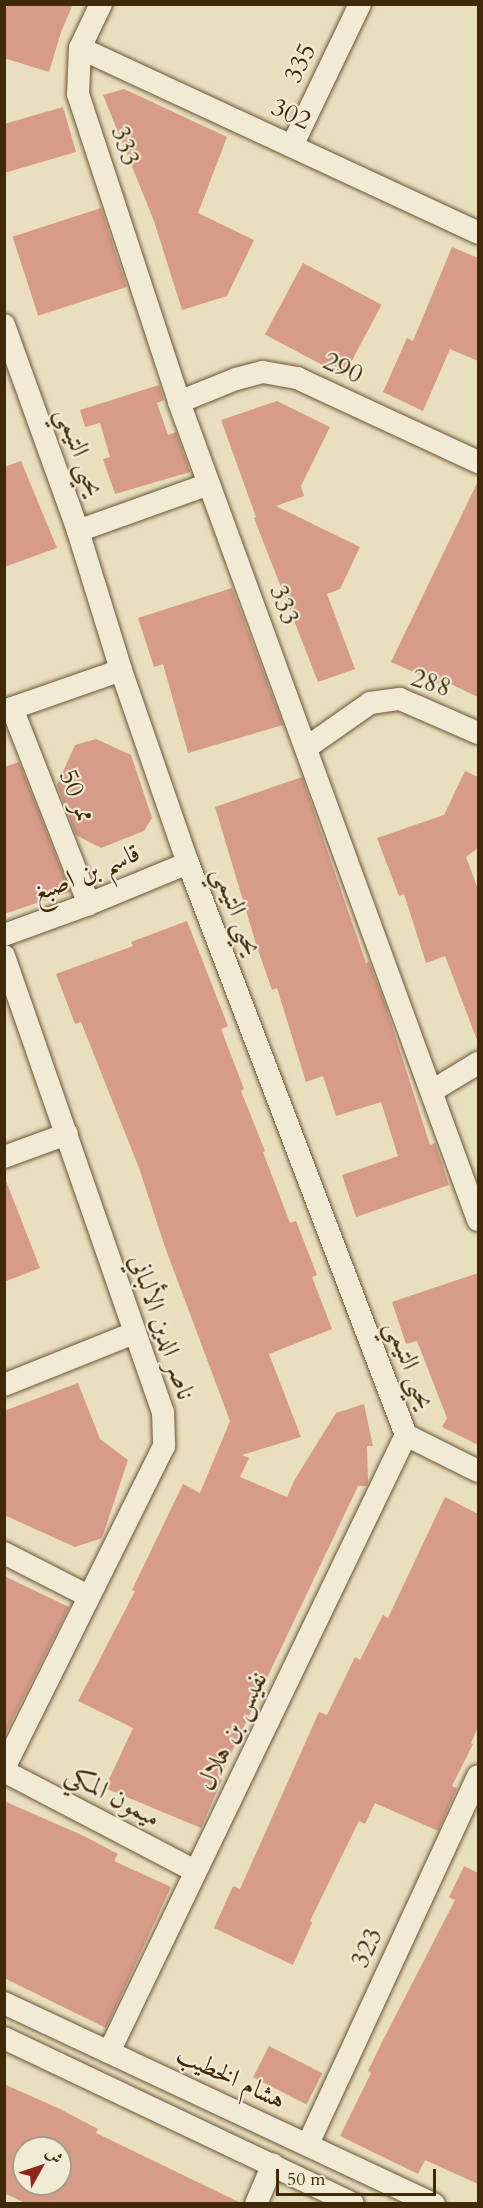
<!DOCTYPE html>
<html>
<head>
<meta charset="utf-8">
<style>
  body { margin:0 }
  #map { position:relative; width:483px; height:2208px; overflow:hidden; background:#e9dfbf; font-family:Cardo,Amiri,serif }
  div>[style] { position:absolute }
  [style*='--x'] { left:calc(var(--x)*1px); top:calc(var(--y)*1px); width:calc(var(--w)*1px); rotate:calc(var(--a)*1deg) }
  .building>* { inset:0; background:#d69b89; transform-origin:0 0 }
  .roads { filter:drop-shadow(0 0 2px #6a5636) drop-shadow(0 0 2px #6a5636) }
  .minor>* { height:22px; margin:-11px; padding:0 11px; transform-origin:11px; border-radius:11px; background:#f1ead5 }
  span { translate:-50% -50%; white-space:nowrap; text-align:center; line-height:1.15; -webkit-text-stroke:4.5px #f1ead5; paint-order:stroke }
  .street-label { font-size:26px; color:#3f2909 }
  .frame { position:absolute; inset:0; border:6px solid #3f2909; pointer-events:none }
  .north { position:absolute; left:12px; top:2136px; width:60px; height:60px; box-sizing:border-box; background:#f1ead5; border:2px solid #aa9d83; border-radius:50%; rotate:50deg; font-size:16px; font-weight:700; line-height:24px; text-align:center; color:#3f2909 }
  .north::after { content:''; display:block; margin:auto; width:21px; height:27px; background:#8f2418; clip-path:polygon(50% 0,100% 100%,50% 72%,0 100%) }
  .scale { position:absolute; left:276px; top:2169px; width:160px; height:27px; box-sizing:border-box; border:3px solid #3f2909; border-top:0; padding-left:8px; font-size:18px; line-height:21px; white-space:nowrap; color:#3f2909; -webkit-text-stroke:4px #f1ead5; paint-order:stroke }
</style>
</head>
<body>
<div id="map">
  <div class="building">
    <i style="clip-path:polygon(4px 4px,73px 4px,61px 32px,49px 72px,4px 58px)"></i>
    <i style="clip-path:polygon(124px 89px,227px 137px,198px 213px,254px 240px,227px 296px,182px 310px,154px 221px,103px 95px)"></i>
    <i style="clip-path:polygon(63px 107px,76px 152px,4px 173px,4px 124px)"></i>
    <i style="left:101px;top:208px;width:83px;height:93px;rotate:72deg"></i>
    <i style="clip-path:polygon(452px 247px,478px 258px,478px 361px,450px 349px,423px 411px,383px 392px,407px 338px,413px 341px)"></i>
    <i style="left:303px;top:263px;width:89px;height:81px;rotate:28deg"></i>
    <i style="clip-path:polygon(159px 385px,164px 400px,157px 403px,168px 435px,176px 432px,190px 472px,115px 494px,103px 459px,110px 457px,100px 423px,85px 427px,80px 410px)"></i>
    <i style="clip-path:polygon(277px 401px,330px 427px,301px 486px,304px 496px,276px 506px,360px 547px,340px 589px,327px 594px,355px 669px,318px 682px,254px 518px,256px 517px,221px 420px)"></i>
    <i style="clip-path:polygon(21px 461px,57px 548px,4px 567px,4px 467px)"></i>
    <i style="clip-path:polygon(478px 481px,478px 697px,442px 680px,440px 684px,391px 662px)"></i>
    <i style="clip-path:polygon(232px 588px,283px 725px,188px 753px,163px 664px,154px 667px,138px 618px)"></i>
    <i style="clip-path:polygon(96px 739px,131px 755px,152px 818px,144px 831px,101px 848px,76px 835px,57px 785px,75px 745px)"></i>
    <i style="clip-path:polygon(19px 762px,70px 892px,4px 914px,4px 767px)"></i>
    <i style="clip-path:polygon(465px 771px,478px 777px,478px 848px,466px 857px,478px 889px,477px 1040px,445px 956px,426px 963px,404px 894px,399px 896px,377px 838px,444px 815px)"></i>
    <i style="clip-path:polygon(302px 777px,366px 963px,369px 962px,385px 1004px,430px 1145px,435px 1143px,449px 1185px,356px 1217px,342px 1175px,398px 1156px,381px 1102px,336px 1116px,323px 1076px,306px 1082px,277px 988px,272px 990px,257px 947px,215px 807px)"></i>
    <i style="clip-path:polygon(187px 921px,228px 1026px,221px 1029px,244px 1089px,241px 1091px,265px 1151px,263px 1152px,290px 1223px,296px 1221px,317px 1275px,312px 1277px,332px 1329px,269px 1354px,301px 1437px,242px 1455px,249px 1458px,240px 1477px,287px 1497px,295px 1479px,336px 1413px,364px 1404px,373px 1446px,367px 1446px,368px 1482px,366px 1486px,358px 1486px,219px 1779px,222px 1780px,201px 1828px,105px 1788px,133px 1728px,78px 1701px,135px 1591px,132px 1590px,183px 1484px,200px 1493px,230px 1421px,165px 1247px,139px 1168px,81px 1022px,75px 1024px,56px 974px,133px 946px,131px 942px)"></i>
    <i style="clip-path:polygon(6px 1181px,40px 1268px,4px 1282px,4px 1182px)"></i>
    <i style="clip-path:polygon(478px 1273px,478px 1445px,442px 1427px,447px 1418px,417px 1341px,406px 1344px,392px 1302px)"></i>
    <i style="clip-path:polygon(78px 1383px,100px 1439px,128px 1460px,102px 1538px,75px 1547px,4px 1515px,4px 1411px)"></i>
    <i style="clip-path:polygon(445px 1497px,478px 1514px,478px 1727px,471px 1743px,473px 1744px,452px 1786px,457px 1788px,438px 1831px,375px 1803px,365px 1824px,359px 1821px,310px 1921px,312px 1923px,293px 1965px,214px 1928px,233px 1886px,240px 1889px,319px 1712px,327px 1715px,355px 1657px,360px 1660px,383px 1615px,388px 1618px)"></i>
    <i style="clip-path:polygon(4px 1576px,69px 1607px,4px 1737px)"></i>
    <i style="clip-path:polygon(4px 1801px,84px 1836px,118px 1854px,114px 1861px,171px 1887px,106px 2028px,4px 1978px)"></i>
    <i style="clip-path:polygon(464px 1866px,478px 1873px,478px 2184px,425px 2160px,418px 2174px,340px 2136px,371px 2073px,368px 2071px,383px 2040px,455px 1900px,449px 1897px)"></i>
    <i style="left:269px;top:2046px;width:60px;height:35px;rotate:27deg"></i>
    <i style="clip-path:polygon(evenodd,4px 2084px,60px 2109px,98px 2129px,96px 2133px,243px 2204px,27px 2204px,4px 2193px,4px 2084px,24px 2148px,60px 2148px,60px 2184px,24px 2184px,24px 2148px)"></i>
  </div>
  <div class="roads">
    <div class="minor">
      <i style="--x:101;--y:4;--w:49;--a:115.5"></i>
      <i style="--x:80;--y:48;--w:46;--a:92.5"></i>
      <i style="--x:78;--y:94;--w:324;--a:71.8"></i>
      <i style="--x:179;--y:402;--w:871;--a:69.92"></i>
      <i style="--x:80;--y:48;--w:439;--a:24.9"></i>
      <i style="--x:292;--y:146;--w:157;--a:-64.4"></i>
      <i style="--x:4;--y:325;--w:219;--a:70.2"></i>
      <i style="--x:78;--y:531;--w:145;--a:72.8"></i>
      <i style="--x:121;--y:670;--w:204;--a:70.9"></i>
      <i style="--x:188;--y:863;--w:612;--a:69.14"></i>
      <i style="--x:406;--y:1435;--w:80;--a:26.6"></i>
      <i style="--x:179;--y:402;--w:61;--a:-22"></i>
      <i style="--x:236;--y:379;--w:28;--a:-15"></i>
      <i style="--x:263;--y:372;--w:35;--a:10"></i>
      <i style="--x:297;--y:378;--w:200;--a:24.9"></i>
      <i style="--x:78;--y:531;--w:139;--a:-19.7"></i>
      <i style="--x:12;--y:708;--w:211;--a:68.6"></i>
      <i style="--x:4;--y:711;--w:124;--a:-19.3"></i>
      <i style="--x:306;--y:748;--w:78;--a:-35.1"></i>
      <i style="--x:370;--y:703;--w:30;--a:-8"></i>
      <i style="--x:400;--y:699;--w:85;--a:23.6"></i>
      <i style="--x:4;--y:935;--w:90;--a:-20"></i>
      <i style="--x:89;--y:904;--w:107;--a:-22.5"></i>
      <i style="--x:4;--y:956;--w:483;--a:70.8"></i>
      <i style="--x:163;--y:1412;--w:34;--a:88"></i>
      <i style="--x:164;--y:1446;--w:360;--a:116.4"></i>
      <i style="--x:432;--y:1091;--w:54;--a:-31.3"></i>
      <i style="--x:4;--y:1157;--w:67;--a:-20.1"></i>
      <i style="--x:4;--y:1385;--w:140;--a:-21.8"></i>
      <i style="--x:4;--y:1553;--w:94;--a:27.1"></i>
      <i style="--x:4;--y:1771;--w:216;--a:27.6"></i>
      <i style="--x:4;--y:2003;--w:475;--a:25.1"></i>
      <i style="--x:4;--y:2038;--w:386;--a:25.4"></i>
      <i style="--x:109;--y:2052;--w:685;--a:-64.3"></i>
      <i style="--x:308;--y:2144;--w:405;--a:-65.2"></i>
      <i style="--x:256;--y:2204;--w:43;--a:-67"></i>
    </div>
  </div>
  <div class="street-label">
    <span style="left:300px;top:63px;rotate:-64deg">335</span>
    <span style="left:291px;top:114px;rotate:25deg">302</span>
    <span style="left:125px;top:146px;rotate:72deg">333</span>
    <span style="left:343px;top:368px;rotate:25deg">290</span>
    <span style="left:80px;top:452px;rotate:70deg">يحيى التيمي</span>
    <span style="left:284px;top:605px;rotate:70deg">333</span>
    <span style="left:431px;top:683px;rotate:18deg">288</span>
    <span style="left:77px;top:796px;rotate:68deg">ممر 50</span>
    <span style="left:86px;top:873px;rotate:-22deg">قاسم بن اصبغ</span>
    <span style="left:237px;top:911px;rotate:69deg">يحيى التيمي</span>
    <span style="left:162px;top:1327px;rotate:71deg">ناصر الدين الألباني</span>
    <span style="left:410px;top:1365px;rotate:69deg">يحيى التيمي</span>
    <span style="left:232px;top:1731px;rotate:-64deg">نفيس بن هلال</span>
    <span style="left:113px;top:1796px;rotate:28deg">ميمون المكي</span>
    <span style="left:367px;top:1948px;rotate:-65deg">323</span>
    <span style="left:231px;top:2077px;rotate:25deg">هشام الخطيب</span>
  </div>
  <div class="frame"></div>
  <div class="north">ش</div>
  <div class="scale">50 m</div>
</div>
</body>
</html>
